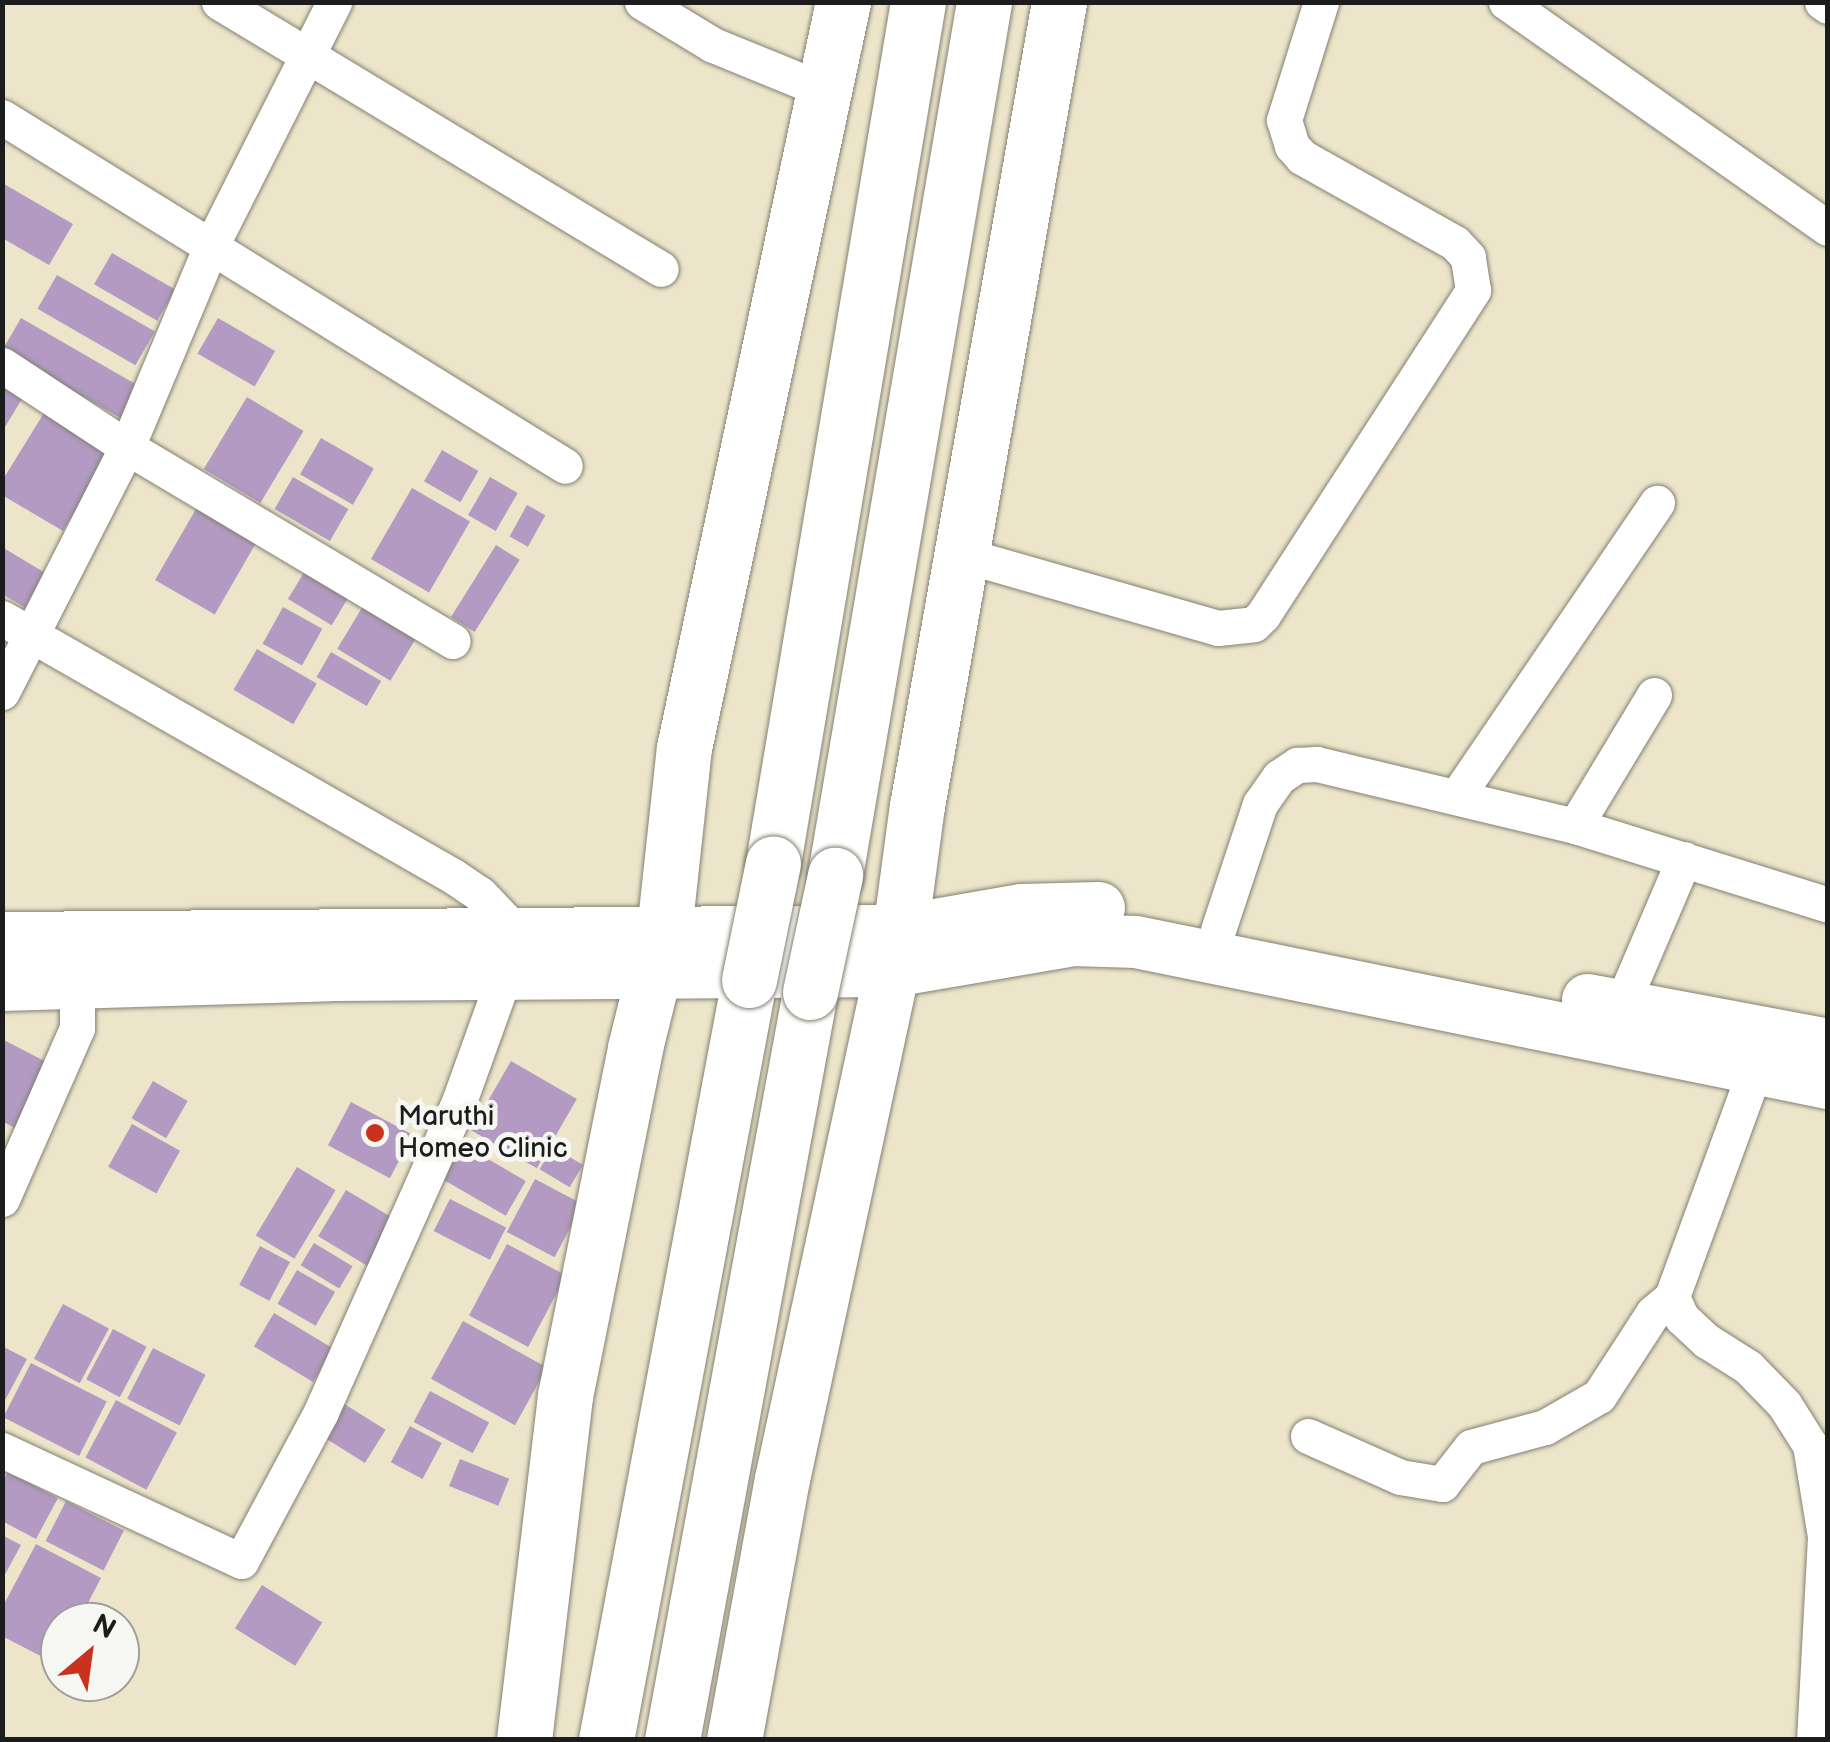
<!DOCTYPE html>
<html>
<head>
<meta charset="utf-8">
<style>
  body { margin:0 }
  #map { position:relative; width:1830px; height:1742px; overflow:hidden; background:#ede5ca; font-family:"Balsamiq Sans",sans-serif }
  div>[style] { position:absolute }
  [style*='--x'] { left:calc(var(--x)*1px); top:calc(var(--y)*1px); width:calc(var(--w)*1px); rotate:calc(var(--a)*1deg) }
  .building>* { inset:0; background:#b29ac2; transform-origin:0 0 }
  .roads { filter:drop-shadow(0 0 2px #848073) drop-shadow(0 0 2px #848073) }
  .street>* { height:35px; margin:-17.5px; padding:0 17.5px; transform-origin:17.5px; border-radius:17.5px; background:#fff }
  .secondary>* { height:52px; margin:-26px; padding:0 26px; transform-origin:26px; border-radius:26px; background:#fff }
  .highway>* { height:55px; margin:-27.5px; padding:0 27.5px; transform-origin:27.5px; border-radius:27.5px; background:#fff }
  .bridges { filter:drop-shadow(0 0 2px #848073) drop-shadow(0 0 2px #848073) }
  .highway-bridge>* { height:55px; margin:-27.5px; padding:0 27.5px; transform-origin:27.5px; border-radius:27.5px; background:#fff }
  .dots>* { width:28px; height:28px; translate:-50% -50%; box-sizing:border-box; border:5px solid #f6f6f2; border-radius:50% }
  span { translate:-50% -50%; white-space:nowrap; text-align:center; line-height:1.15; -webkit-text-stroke:10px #f6f6f2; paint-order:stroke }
  .poi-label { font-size:28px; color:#1c1c1c }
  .left { translate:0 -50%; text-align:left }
  .frame { position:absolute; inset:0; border:5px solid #1c1c1c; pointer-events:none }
  .north { position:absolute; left:40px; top:1602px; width:100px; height:100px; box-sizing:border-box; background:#f6f6f2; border:2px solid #9f9f9c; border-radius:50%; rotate:29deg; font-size:28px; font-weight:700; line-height:40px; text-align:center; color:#1c1c1c }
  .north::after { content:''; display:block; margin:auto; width:35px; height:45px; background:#c8321e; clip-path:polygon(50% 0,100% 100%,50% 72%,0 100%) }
</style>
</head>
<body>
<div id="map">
  <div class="building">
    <i style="clip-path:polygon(4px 184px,73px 224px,49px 265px,2px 238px)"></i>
    <i style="left:112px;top:253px;width:73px;height:36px;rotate:30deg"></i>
    <i style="left:57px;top:275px;width:113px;height:39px;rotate:30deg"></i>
    <i style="left:21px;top:318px;width:143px;height:37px;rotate:30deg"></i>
    <i style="left:218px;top:318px;width:66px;height:41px;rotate:30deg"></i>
    <i style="clip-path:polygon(2px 380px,25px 394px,2px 432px)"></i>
    <i style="left:247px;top:397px;width:66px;height:84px;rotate:31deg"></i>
    <i style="clip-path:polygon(47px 408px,113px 447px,63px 531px,2px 495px,2px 481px)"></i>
    <i style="left:321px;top:438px;width:61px;height:42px;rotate:30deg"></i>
    <i style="left:442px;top:450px;width:42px;height:36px;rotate:30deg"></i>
    <i style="left:293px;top:477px;width:64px;height:37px;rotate:30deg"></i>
    <i style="left:490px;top:477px;width:32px;height:44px;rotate:30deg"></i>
    <i style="left:412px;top:488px;width:67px;height:82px;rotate:30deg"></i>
    <i style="left:200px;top:502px;width:69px;height:90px;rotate:30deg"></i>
    <i style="left:527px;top:505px;width:21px;height:36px;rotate:29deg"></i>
    <i style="left:496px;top:545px;width:28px;height:85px;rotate:32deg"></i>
    <i style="clip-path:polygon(2px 547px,52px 577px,31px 611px,2px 594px)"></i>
    <i style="left:306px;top:569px;width:51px;height:35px;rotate:31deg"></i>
    <i style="left:363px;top:606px;width:62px;height:50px;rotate:31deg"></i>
    <i style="left:283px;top:607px;width:45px;height:42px;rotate:29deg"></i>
    <i style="left:257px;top:649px;width:69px;height:47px;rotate:30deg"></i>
    <i style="left:331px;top:652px;width:58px;height:29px;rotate:30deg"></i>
    <i style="clip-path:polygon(2px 1039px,58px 1068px,24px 1133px,2px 1121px)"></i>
    <i style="left:511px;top:1061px;width:76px;height:80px;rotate:30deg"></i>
    <i style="left:153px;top:1081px;width:40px;height:43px;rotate:30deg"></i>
    <i style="left:351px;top:1102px;width:70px;height:49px;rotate:28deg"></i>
    <i style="left:132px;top:1124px;width:55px;height:49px;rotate:29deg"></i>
    <i style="left:460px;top:1143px;width:76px;height:40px;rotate:30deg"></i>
    <i style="left:553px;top:1147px;width:35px;height:26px;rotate:31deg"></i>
    <i style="left:297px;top:1167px;width:45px;height:80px;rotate:31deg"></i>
    <i style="left:535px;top:1179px;width:54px;height:60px;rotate:28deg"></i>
    <i style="left:346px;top:1190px;width:57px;height:54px;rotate:31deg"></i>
    <i style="left:450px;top:1199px;width:63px;height:36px;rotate:27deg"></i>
    <i style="left:314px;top:1243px;width:45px;height:26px;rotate:31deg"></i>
    <i style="left:507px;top:1244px;width:67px;height:81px;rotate:28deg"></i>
    <i style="left:260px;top:1246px;width:34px;height:44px;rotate:28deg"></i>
    <i style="left:297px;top:1270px;width:44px;height:39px;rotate:30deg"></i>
    <i style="left:63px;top:1304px;width:52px;height:62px;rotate:28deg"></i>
    <i style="left:274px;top:1313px;width:69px;height:39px;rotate:31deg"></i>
    <i style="left:463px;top:1321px;width:96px;height:66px;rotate:29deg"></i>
    <i style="left:113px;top:1329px;width:38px;height:57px;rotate:28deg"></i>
    <i style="clip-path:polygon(2px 1346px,27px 1359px,2px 1406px)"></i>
    <i style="left:153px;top:1348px;width:59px;height:57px;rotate:27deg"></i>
    <i style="left:31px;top:1363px;width:85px;height:61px;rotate:27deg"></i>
    <i style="left:430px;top:1391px;width:67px;height:35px;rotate:28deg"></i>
    <i style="left:333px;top:1397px;width:62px;height:39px;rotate:32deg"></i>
    <i style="left:116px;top:1400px;width:69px;height:65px;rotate:28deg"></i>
    <i style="left:410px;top:1426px;width:36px;height:41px;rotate:28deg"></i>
    <i style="left:460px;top:1459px;width:53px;height:29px;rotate:22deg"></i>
    <i style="clip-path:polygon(8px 1472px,58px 1498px,36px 1539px,2px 1521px,2px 1482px)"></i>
    <i style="left:66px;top:1501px;width:65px;height:45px;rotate:27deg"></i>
    <i style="clip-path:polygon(2px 1535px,21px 1545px,2px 1580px)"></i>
    <i style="clip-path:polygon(36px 1544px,101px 1578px,78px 1622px,60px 1622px,56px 1664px,2px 1636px,2px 1608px)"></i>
    <i style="left:262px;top:1585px;width:71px;height:51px;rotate:32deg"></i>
  </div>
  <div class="roads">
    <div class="street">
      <i style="--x:219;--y:2;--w:516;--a:31.14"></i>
      <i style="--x:642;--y:2;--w:83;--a:31.2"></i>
      <i style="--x:713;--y:45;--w:119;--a:22.2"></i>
      <i style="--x:1506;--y:2;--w:393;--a:35.1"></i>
      <i style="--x:1822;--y:2;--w:7;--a:34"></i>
      <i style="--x:2;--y:117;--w:662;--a:31.79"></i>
      <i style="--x:2;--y:365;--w:149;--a:33.3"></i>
      <i style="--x:127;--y:447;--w:379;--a:30.8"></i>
      <i style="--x:960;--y:554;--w:268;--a:16"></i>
      <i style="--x:1218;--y:628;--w:36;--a:-6"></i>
      <i style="--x:1254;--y:624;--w:13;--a:-45"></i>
      <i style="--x:1263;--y:615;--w:387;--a:-57.1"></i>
      <i style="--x:1473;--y:290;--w:33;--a:-99"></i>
      <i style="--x:1468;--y:257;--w:19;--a:-133"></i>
      <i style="--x:1455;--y:243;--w:176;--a:-150.7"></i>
      <i style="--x:1302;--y:157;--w:15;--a:-132"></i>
      <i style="--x:1292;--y:146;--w:27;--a:-107"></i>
      <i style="--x:1284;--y:120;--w:124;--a:-72.6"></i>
      <i style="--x:2;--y:618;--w:520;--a:29.77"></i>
      <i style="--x:453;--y:876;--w:32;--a:34"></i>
      <i style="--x:480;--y:894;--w:57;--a:46.4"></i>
      <i style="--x:519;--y:935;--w:180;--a:109.8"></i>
      <i style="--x:458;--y:1104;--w:337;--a:114"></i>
      <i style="--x:321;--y:1412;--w:169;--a:118.2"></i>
      <i style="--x:241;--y:1561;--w:264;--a:-155.1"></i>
      <i style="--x:2;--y:692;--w:275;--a:-63"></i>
      <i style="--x:127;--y:447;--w:218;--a:-67.3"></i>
      <i style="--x:211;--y:246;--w:273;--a:-63.2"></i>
      <i style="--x:1457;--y:796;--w:355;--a:-55.7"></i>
      <i style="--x:1575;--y:826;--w:153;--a:-58.9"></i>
      <i style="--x:1218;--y:930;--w:133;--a:-71.6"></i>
      <i style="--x:1260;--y:804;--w:33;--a:-55"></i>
      <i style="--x:1279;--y:777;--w:22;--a:-34"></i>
      <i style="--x:1297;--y:765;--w:20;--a:-3"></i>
      <i style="--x:1317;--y:764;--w:265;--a:13.5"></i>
      <i style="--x:1575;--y:826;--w:265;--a:17.3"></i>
      <i style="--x:1621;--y:1006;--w:160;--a:-66.8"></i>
      <i style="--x:1763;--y:1048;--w:265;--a:110.1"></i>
      <i style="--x:1672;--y:1297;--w:23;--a:65"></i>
      <i style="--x:1682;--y:1318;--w:34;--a:43"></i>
      <i style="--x:1707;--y:1341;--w:49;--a:32.4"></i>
      <i style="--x:1748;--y:1367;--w:52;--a:45.8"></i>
      <i style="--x:1784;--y:1404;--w:49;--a:57.6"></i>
      <i style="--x:1810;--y:1445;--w:93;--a:80.7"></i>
      <i style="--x:1825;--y:1537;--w:203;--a:93.1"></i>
      <i style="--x:2;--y:1199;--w:187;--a:-66.3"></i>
      <i style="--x:77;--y:1028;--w:67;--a:-90"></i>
      <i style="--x:1308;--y:1436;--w:101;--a:24"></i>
      <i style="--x:1400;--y:1477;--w:43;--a:9.5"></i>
      <i style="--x:1442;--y:1484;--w:47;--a:-51.9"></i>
      <i style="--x:1471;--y:1447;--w:77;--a:-15.1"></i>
      <i style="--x:1545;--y:1427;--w:62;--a:-29.9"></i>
      <i style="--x:1599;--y:1396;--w:99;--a:-57"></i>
      <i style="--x:1653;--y:1313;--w:25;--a:-40"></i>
    </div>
    <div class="secondary">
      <i style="--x:2;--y:938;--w:898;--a:-0.45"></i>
      <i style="--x:900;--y:931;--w:124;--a:-9.8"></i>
      <i style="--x:1022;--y:910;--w:77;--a:-1.5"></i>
      <i style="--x:2;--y:985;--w:328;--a:-1.7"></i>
      <i style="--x:330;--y:975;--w:562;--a:-0.41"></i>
      <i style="--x:892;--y:971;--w:184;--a:-9.7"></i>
      <i style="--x:1073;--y:940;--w:63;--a:1.8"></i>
      <i style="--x:1136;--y:942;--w:706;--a:11.52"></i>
      <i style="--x:1588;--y:1000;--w:244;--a:10.6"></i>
    </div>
    <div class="highway">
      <i style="--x:773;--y:863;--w:873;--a:-80.44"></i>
      <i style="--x:835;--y:875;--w:886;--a:-80.31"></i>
      <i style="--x:524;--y:1740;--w:346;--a:-83.2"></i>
      <i style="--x:565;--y:1396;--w:355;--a:-78.6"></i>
      <i style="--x:635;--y:1048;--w:121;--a:-76.1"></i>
      <i style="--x:664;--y:931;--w:184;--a:-83.8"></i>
      <i style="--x:684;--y:748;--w:763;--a:-77.97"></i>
      <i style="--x:606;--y:1740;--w:773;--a:-79.34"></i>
      <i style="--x:672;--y:1740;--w:761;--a:-79.55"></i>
      <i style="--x:734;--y:1740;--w:265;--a:-79.6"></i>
      <i style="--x:782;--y:1479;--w:561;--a:-77.85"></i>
      <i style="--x:900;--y:931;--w:126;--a:-82.3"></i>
      <i style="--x:917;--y:806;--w:816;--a:-79.98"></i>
    </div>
  </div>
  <div class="bridges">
    <div class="highway-bridge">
      <i style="--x:749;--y:980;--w:119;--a:-78.4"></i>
      <i style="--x:810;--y:992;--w:120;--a:-77.9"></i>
    </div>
  </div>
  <div class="dots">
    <i style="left:375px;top:1133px;background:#c8321e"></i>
  </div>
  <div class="poi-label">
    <span class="left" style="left:398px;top:1133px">Maruthi<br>Homeo Clinic</span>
  </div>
  <div class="frame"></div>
  <div class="north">N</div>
</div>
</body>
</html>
